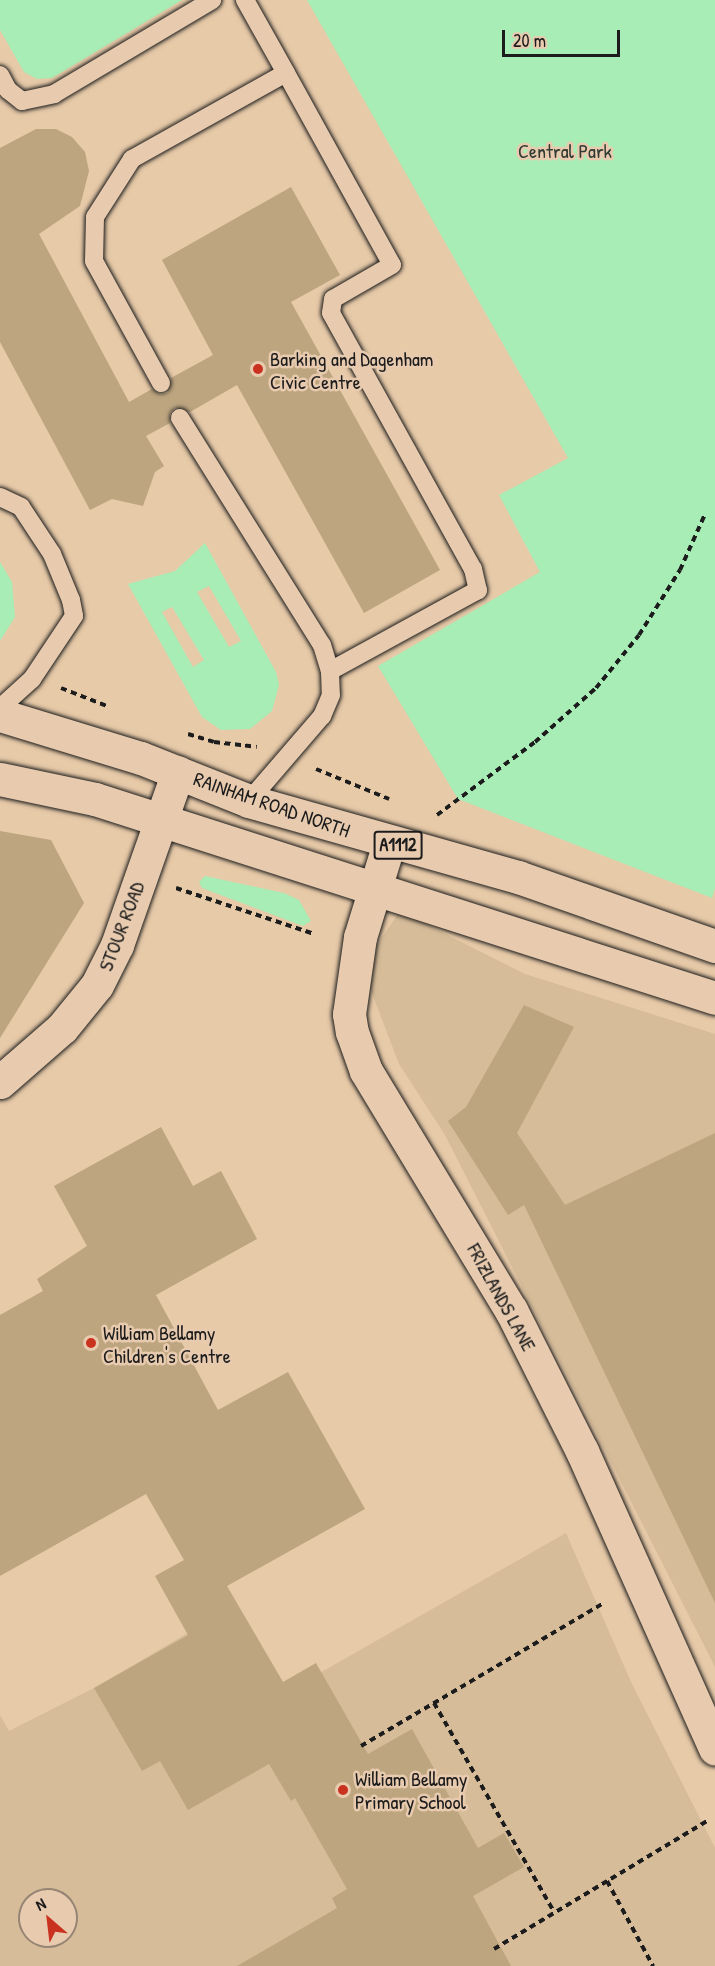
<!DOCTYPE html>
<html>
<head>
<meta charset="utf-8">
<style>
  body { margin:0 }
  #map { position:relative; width:715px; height:1966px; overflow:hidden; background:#e7caa8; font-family:"Patrick Hand",sans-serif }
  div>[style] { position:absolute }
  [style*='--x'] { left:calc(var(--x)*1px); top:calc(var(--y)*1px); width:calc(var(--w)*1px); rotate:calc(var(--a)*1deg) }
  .built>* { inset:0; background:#d6bc99 }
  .green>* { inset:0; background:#a8ecb6 }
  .building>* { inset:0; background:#bca57f }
  .path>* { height:4px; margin-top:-2px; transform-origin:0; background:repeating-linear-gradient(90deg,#1c1c1c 0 6px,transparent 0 10.5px) }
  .roads { filter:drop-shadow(0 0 2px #1c1c1c) drop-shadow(0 0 2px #1c1c1c) }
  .lane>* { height:18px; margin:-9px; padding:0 9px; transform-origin:9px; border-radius:9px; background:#e8cbaf }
  .street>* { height:33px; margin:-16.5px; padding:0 16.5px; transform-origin:16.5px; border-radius:16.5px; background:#e8cbaf }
  .secondary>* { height:33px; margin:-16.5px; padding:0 16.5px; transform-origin:16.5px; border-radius:16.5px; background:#e8cbaf }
  .primary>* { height:33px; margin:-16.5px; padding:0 16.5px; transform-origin:16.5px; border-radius:16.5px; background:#e8cbaf }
  .dots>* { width:16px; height:16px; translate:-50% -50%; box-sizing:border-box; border:3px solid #e8cbaf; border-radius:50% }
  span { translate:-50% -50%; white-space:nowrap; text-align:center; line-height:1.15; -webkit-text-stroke:5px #e8cbaf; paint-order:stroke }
  .shield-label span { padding:2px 4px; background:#e8cbaf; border:2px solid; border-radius:4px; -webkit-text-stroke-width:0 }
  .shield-label { font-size:18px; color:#1c1c1c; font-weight:700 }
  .park-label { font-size:20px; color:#313b33 }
  .poi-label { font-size:20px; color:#1c1c1c }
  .left { translate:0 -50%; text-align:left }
  .street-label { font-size:20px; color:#1c1c1c }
  .north { position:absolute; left:18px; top:1888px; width:60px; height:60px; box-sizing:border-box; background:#e8cbaf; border:2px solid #968574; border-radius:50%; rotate:332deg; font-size:16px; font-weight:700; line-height:24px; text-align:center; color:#1c1c1c }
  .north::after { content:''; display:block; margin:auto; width:21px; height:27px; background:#c8321e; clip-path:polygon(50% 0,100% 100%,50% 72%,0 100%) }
  .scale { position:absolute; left:502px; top:30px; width:118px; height:27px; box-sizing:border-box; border:3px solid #1c1c1c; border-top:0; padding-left:8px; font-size:18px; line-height:21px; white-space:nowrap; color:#1c1c1c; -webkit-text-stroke:4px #e8cbaf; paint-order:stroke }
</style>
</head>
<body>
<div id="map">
  <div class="built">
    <i style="clip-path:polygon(400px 911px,525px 974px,715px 1034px,715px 1667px,445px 1135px,399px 1064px,362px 967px)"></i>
    <i style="clip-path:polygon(evenodd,566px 1533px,631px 1682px,715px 1848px,715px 1966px,0 1966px,0 1715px,9px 1731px,94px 1688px,222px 1613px,274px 1699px,566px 1533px,30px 1900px,66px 1900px,66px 1936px,30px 1936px,30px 1900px)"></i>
  </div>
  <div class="green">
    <i style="clip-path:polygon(0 0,182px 0,52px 78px,37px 79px,24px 72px,0 30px)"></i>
    <i style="clip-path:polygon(307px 0,715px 0,715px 888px,712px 898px,458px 799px,378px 666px,540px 572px,499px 495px,568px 458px)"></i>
    <i style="clip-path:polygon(evenodd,205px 543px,276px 672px,279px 685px,272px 711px,250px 729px,221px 730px,202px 717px,128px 584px,175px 571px,205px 543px,209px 586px,241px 641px,229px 647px,197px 592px,209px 586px,205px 543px,172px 607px,204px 660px,193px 667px,162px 612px,172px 607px)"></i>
    <i style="clip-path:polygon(0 562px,12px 582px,15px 617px,0 641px)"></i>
    <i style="clip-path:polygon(205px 876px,284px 893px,299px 900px,311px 921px,303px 926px,202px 888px,199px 882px)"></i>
  </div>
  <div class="building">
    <i style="clip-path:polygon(36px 129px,56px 129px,72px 137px,85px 152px,89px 171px,80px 206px,39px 234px,129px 402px,152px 389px,160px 394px,167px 393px,171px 378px,213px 355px,162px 260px,291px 187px,340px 275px,291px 302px,440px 570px,364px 613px,237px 385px,190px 412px,175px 408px,170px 413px,170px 423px,146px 436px,164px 466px,155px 472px,143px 506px,112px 499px,90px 510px,0 342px,0 148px)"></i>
    <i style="clip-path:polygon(0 831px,51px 840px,84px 903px,0 1038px)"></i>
    <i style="clip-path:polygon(524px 1005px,574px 1027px,517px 1133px,565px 1205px,715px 1133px,715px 1603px,524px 1205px,508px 1215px,448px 1121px,466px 1107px)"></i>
    <i style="clip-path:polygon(161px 1127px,193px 1186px,221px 1171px,257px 1239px,156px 1295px,218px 1410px,288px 1372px,365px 1509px,227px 1586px,283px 1682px,316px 1663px,368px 1754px,412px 1729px,478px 1848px,504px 1833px,524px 1867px,473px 1896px,511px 1966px,237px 1966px,337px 1908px,332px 1898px,347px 1889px,295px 1798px,291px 1801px,269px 1764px,188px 1810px,160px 1761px,142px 1771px,94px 1688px,188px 1635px,155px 1576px,184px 1560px,146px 1494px,0 1576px,0 1315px,43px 1291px,37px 1279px,87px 1246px,54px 1186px)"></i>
  </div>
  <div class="path">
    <i style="--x:61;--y:688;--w:49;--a:21.4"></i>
    <i style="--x:188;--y:734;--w:27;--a:17"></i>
    <i style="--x:214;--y:742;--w:43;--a:6.6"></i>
    <i style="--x:316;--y:769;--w:79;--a:22.3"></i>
    <i style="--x:437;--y:815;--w:122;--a:-36.7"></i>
    <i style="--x:535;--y:742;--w:81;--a:-41.5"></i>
    <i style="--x:596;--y:688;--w:68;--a:-50.9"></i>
    <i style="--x:639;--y:635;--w:77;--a:-57.8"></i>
    <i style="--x:680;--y:570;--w:61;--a:-65.9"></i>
    <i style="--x:176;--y:888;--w:145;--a:18.4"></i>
    <i style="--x:434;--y:1703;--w:241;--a:60.1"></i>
    <i style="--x:361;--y:1746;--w:283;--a:-30.5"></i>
    <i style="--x:607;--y:1881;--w:97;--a:61.6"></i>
    <i style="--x:494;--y:1949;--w:249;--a:-31"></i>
  </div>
  <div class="roads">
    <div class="lane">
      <i style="--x:286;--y:73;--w:219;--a:61.1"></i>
      <i style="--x:392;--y:265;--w:68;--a:150"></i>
      <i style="--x:333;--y:299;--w:14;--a:98"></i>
      <i style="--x:331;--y:313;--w:293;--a:61"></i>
      <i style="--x:473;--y:569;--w:22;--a:77"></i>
      <i style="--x:478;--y:590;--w:169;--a:151.3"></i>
      <i style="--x:0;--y:75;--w:17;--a:62"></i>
      <i style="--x:8;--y:90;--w:18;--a:38"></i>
      <i style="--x:22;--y:101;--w:33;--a:-12"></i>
      <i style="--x:54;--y:94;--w:184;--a:-30.7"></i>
      <i style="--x:161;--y:383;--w:139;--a:-118.8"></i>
      <i style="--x:94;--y:261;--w:44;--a:-88.7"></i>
      <i style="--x:95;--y:217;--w:69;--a:-57.5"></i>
      <i style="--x:132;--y:159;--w:176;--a:-29.2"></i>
      <i style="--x:286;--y:73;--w:84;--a:-119.3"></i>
      <i style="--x:180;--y:418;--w:268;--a:58"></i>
      <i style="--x:322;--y:645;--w:27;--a:73"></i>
      <i style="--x:330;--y:671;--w:24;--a:88"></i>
      <i style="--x:331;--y:695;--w:23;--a:113"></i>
      <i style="--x:322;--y:716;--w:112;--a:130.7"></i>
      <i style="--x:0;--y:497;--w:23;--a:25"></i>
      <i style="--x:21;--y:507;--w:56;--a:56.6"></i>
      <i style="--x:52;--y:554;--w:50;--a:67.6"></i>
      <i style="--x:71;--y:600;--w:16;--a:79"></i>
      <i style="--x:74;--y:616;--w:76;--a:123.7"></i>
      <i style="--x:32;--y:679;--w:43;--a:137.8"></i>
    </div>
    <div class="street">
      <i style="--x:0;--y:1082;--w:82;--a:-41.1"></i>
      <i style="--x:62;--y:1028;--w:55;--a:-50.9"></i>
      <i style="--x:97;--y:985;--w:45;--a:-63.4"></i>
      <i style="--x:117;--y:945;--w:183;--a:-70.6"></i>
    </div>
    <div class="secondary">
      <i style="--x:389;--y:843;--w:98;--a:107.1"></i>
      <i style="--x:360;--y:937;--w:78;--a:98.1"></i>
      <i style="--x:349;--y:1014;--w:18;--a:81"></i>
      <i style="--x:352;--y:1032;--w:41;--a:70.3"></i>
      <i style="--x:366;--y:1071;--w:280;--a:58.8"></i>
      <i style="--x:511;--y:1310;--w:158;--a:63.3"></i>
      <i style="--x:582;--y:1451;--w:326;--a:65.9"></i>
    </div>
    <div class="primary">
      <i style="--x:0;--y:715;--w:147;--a:17"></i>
      <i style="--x:141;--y:758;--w:116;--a:21.7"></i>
      <i style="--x:249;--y:801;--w:280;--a:15.8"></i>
      <i style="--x:518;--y:877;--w:209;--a:19.3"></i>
      <i style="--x:0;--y:779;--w:97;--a:11.9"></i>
      <i style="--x:95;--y:799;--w:651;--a:17.79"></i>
    </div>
  </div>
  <div class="dots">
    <i style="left:258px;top:369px;background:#c8321e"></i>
    <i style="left:91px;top:1343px;background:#c8321e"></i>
    <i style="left:343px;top:1790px;background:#c8321e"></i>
  </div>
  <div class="shield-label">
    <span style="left:398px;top:845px">A1112</span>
  </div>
  <div class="park-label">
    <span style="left:565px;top:150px">Central Park</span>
  </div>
  <div class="poi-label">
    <span class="left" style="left:270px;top:370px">Barking and Dagenham<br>Civic Centre</span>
    <span class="left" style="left:103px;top:1344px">William Bellamy<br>Children's Centre</span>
    <span class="left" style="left:355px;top:1790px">William Bellamy<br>Primary School</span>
  </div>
  <div class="street-label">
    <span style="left:272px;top:804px;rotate:19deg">RAINHAM ROAD NORTH</span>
    <span style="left:121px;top:926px;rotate:-69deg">STOUR ROAD</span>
    <span style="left:502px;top:1297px;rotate:61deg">FRIZLANDS LANE</span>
  </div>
  <div class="north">N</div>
  <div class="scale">20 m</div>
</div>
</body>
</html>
